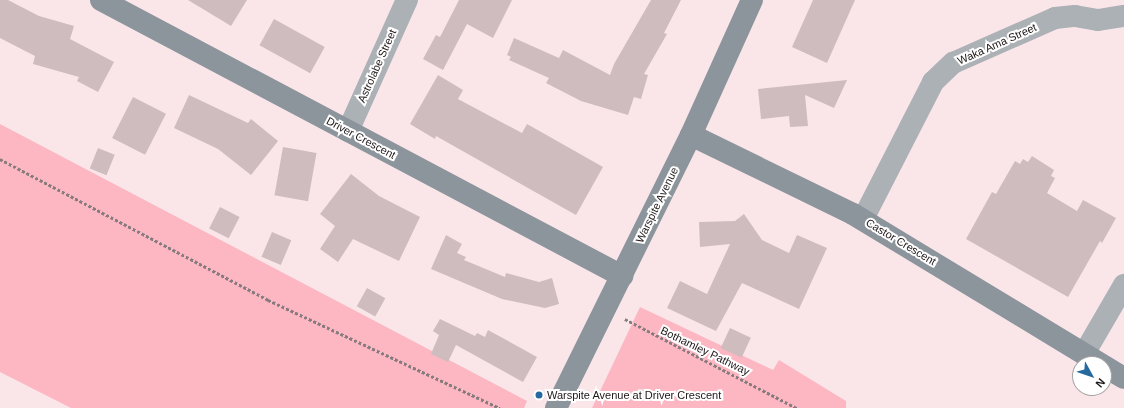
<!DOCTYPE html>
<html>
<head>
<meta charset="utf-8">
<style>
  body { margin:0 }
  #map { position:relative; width:1124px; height:408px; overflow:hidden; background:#fae6e9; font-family:Arial,sans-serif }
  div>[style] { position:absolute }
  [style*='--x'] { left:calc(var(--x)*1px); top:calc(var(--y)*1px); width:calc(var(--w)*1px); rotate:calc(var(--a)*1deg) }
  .green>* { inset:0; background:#fcb7c3 }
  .building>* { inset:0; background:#cfbcbf; transform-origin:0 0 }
  .path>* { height:2.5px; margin-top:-1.25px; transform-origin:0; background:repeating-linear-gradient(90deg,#887b7d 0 3px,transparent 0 5px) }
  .street>* { height:22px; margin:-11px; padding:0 11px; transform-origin:11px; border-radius:11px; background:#acb1b6 }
  .secondary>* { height:22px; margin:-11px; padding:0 11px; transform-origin:11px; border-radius:11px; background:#8c949c }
  .dots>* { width:11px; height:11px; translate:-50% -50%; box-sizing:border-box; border:2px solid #fff; border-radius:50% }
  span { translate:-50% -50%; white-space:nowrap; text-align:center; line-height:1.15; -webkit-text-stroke:4px #fff; paint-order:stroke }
  .street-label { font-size:11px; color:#1e1718 }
  .poi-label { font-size:11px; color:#1e1718 }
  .left { translate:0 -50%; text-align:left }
  .north { position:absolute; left:1072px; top:356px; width:40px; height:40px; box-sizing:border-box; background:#fff; border:1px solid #a5a2a3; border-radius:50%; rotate:130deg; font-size:11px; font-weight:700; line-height:16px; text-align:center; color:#1e1718 }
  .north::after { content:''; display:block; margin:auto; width:14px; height:18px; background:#26699f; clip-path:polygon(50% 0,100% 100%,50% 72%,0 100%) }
</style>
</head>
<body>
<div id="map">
  <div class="green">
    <i style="clip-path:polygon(0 124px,527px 401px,524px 408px,71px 408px,0 372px)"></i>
    <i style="clip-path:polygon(640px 307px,773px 370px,779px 360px,846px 401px,846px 408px,592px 408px)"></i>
  </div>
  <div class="building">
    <i style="clip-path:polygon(0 0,8px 0,39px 16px,74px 26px,70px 39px,114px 62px,98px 92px,77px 81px,79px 77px,33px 64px,35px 56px,0 38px)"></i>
    <i style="clip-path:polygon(188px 0,247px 0,231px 26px)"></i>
    <i style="clip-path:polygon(459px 0,512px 0,493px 38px,467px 24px,443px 70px,423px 59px,436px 35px,440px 37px)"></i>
    <i style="clip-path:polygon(651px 0,681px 0,664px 33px,667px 34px,644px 74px,648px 75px,641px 99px,634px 97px,628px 115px,581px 101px,546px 83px,549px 78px,509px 60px,511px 57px,507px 55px,514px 38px,559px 58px,563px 50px,610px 75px,614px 64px)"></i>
    <i style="clip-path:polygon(813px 0,855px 0,827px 63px,792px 47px)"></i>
    <i style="left:274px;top:19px;width:58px;height:30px;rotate:29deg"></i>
    <i style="clip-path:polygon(438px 75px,463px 90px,458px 99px,522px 133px,527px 124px,603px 167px,576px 215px,436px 136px,435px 139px,410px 124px)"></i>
    <i style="clip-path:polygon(847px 80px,834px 108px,805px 95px,808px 126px,790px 127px,789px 116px,761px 119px,758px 89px)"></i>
    <i style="clip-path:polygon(189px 95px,248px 123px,251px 119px,278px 141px,251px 175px,218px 149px,174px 128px)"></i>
    <i style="left:133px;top:97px;width:37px;height:46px;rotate:27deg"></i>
    <i style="left:283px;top:147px;width:34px;height:49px;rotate:10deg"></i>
    <i style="left:98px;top:148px;width:18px;height:22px;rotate:22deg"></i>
    <i style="clip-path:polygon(1032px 156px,1054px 170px,1051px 176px,1055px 178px,1047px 193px,1077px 211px,1083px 200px,1116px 218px,1102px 243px,1100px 241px,1068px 297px,966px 239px,992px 192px,996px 194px,1015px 161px,1020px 164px,1023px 159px,1028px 162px)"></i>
    <i style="clip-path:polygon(351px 174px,379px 196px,420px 217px,399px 261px,353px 239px,338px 262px,320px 249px,335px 226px,320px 214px)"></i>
    <i style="left:220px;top:207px;width:22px;height:24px;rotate:27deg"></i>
    <i style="clip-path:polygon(744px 214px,762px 240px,789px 253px,797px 235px,827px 248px,799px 309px,742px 283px,716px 331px,667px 308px,680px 281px,707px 294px,730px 244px,700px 247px,699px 222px,735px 221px)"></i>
    <i style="left:272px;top:232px;width:21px;height:27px;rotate:23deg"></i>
    <i style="clip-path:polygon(446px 235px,462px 244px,457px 253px,466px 257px,464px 260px,505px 277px,506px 273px,539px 282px,552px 278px,559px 304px,545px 308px,502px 299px,431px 269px)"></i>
    <i style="left:367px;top:288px;width:21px;height:21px;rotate:29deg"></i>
    <i style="clip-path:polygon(440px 319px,475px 336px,477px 333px,485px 337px,488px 330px,537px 357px,523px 382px,456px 345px,448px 362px,431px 354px,439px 335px,433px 331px)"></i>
    <i style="left:730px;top:328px;width:23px;height:22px;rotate:25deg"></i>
  </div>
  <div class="path">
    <i style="--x:0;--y:159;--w:303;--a:27.7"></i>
    <i style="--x:268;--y:300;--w:256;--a:25"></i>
    <i style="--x:625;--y:319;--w:194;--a:27.4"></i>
  </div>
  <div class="street">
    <i style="--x:348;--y:131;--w:144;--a:-65.8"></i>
    <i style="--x:863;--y:219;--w:154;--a:-62.9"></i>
    <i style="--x:933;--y:82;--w:28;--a:-44"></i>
    <i style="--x:953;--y:63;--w:111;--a:-23.8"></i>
    <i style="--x:1055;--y:18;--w:20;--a:-6"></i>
    <i style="--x:1075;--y:16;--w:23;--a:10"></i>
    <i style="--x:1098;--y:20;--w:26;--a:-9"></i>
    <i style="--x:1084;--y:354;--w:80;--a:-59.9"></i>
  </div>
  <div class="secondary">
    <i style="--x:101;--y:0;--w:590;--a:27.91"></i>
    <i style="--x:691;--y:135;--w:180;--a:26"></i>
    <i style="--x:853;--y:214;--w:290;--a:31.2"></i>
    <i style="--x:1104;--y:366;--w:23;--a:31"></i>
    <i style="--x:556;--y:408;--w:305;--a:-63.7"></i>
    <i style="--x:691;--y:135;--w:148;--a:-65.7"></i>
  </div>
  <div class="dots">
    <i style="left:539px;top:395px;background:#26699f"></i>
  </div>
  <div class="street-label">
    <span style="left:997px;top:44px;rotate:-24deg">Waka Ama Street</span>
    <span style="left:377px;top:66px;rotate:-66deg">Astrolabe Street</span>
    <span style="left:361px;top:138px;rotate:28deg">Driver Crescent</span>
    <span style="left:657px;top:205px;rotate:-64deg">Warspite Avenue</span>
    <span style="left:901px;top:242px;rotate:31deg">Castor Crescent</span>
    <span style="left:705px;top:351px;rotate:26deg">Bothamley Pathway</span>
  </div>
  <div class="poi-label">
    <span class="left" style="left:547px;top:395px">Warspite Avenue at Driver Crescent</span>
  </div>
  <div class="north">N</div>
</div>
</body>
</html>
